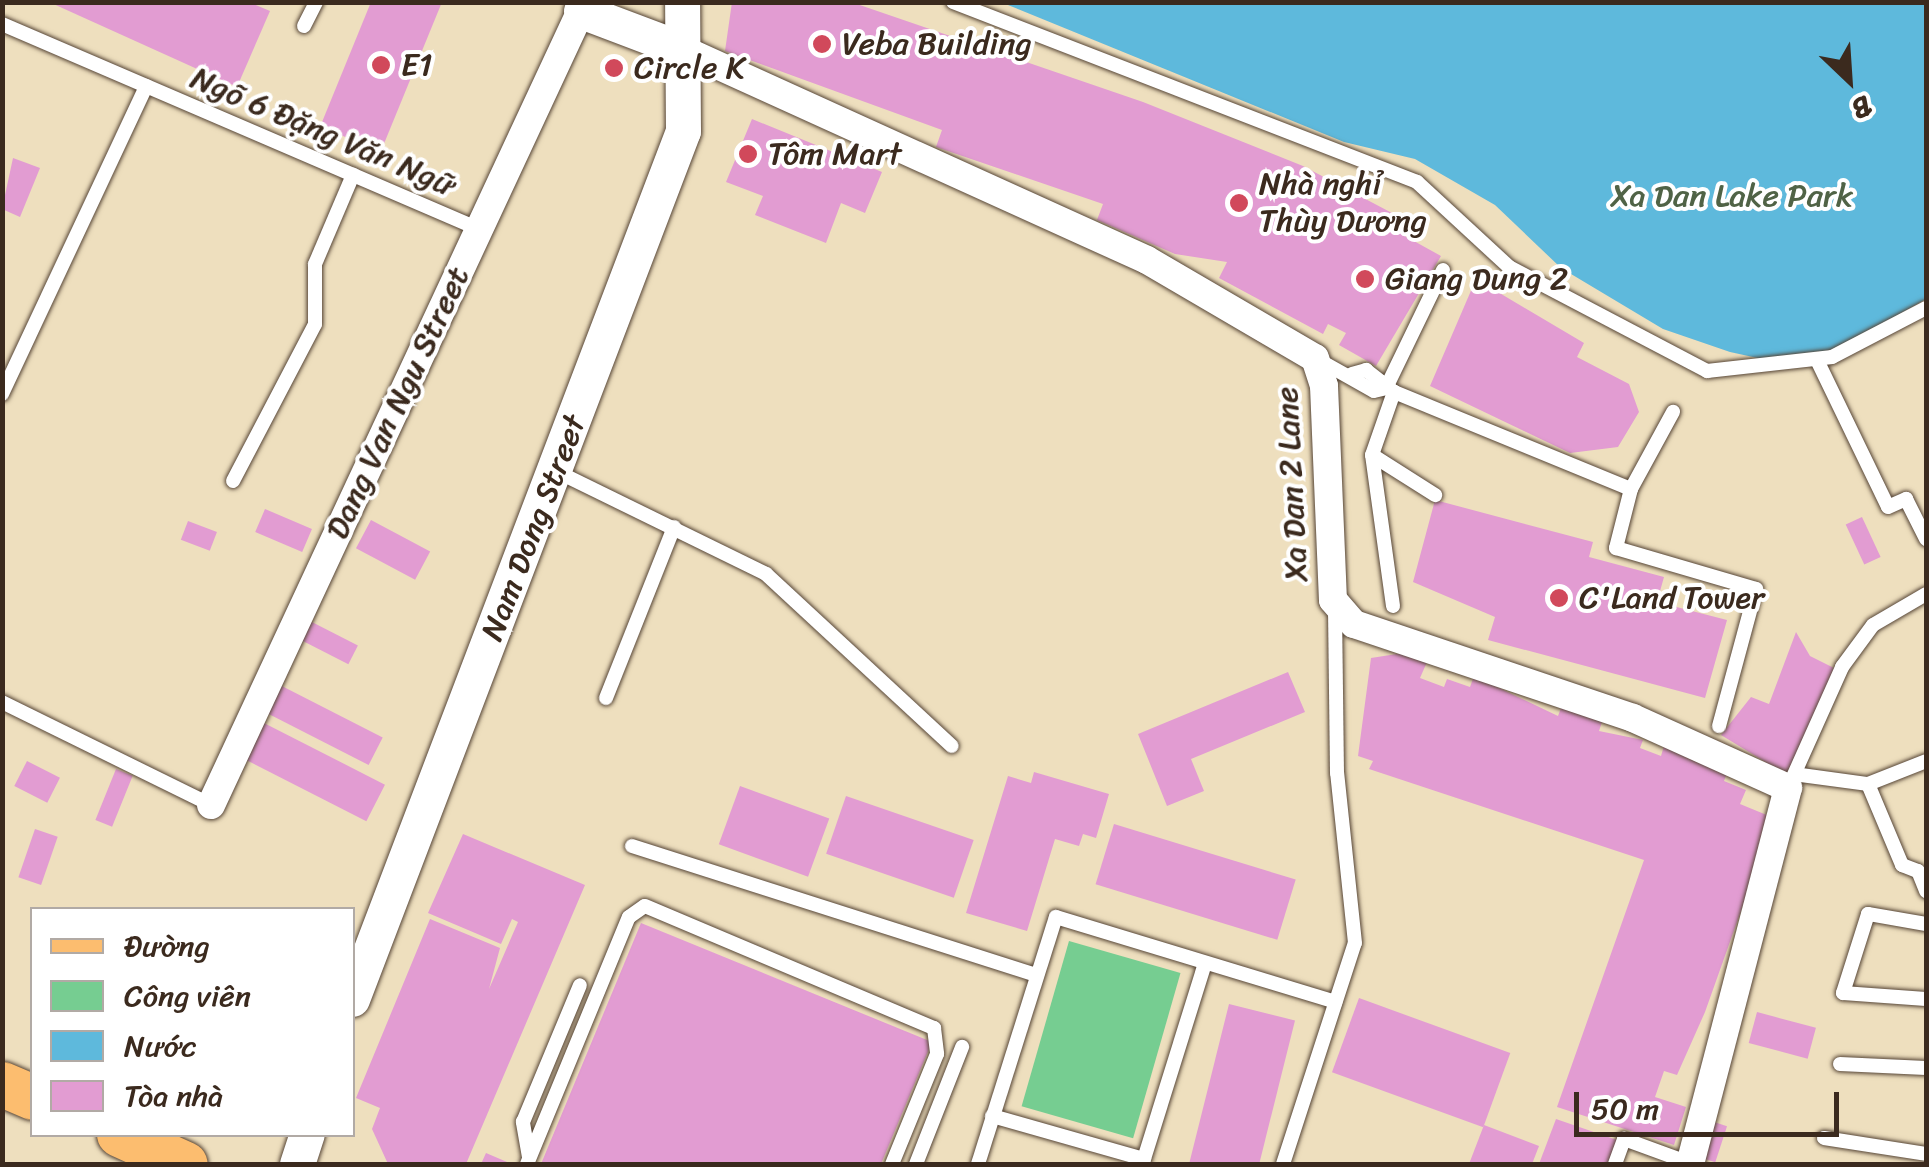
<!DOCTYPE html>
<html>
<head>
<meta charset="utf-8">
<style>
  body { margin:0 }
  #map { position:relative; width:1929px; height:1167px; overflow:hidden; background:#eedfbe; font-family:Sriracha,sans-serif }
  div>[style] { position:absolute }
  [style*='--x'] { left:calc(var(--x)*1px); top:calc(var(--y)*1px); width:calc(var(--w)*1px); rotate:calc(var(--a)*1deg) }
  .green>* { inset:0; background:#76cd91; transform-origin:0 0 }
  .water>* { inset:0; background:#5eb9dc }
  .building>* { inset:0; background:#e29cd2; transform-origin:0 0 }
  .roads { filter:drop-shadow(0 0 2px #564536) drop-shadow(0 0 2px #564536) }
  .service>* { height:14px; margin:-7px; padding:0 7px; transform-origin:7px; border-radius:7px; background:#fff }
  .minor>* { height:28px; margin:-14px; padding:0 14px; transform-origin:14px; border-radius:14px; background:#fff }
  .tertiary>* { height:35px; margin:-17.5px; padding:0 17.5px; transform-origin:17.5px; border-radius:17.5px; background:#fff }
  .primary>* { height:45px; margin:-22.5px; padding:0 22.5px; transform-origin:22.5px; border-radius:22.5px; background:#fcbd6f }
  .dots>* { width:28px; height:28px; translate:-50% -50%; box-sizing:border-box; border:5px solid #fff; border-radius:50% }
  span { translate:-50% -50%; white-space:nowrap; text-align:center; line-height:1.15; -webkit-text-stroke:8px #fff; paint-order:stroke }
  .poi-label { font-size:32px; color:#3b2a1e }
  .left { translate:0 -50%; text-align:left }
  .street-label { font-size:32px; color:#3b2a1e }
  .park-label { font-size:32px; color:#506346 }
  .frame { position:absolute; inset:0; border:5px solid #3b2a1e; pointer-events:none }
  .legend { position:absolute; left:30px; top:907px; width:325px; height:230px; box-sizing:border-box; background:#fff; border:2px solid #b1aaa5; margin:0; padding:12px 18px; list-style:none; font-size:30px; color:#3b2a1e }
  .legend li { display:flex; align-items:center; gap:20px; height:50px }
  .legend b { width:50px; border:2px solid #b1aaa5 }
  .north { position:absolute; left:1799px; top:30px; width:100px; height:100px; -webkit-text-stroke:8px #fff; paint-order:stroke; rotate:155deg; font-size:28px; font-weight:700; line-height:40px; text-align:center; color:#3b2a1e }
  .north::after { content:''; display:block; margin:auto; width:35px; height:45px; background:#3b2a1e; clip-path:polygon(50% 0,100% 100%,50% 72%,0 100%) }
  .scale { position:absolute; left:1574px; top:1092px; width:265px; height:45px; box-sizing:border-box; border:5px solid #3b2a1e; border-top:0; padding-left:12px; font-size:30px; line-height:35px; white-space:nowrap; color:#3b2a1e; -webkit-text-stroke:8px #fff; paint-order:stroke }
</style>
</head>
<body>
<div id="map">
  <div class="green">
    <i style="left:1069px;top:941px;width:116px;height:172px;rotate:16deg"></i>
  </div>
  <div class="water">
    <i style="clip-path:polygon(1003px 3px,1926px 3px,1926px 299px,1835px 351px,1776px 362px,1730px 352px,1663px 329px,1561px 268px,1495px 205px,1415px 159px,1344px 142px)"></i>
  </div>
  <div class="building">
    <i style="clip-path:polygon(49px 2px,249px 2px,270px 11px,237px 87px)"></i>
    <i style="clip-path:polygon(371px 2px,442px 2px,381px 151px,320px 127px)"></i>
    <i style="clip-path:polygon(732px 2px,851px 2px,1143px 102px,1303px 166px,1409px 222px,1403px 235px,1441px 256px,1376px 366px,1339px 345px,1346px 333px,1328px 324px,1323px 334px,1219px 278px,1227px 262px,1175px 254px,1097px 220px,1103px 204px,936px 147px,942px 130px,725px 51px)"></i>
    <i style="clip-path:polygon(752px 119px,882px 172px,865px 213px,841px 203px,826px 243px,755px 215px,763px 196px,726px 182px)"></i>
    <i style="clip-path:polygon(13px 158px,40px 168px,20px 217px,2px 209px)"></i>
    <i style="clip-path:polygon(1476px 279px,1584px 343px,1577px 357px,1629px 384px,1639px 412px,1618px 447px,1570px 453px,1430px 386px)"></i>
    <i style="clip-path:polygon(1435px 500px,1593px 542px,1589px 557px,1664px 577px,1657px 602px,1727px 620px,1705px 698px,1488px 640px,1495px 617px,1413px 582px)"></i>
    <i style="left:265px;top:509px;width:51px;height:25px;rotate:23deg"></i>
    <i style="left:1862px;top:517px;width:44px;height:18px;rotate:65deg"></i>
    <i style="left:371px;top:520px;width:67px;height:32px;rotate:28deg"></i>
    <i style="left:188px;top:521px;width:31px;height:20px;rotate:21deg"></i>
    <i style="left:308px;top:620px;width:56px;height:21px;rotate:27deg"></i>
    <i style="clip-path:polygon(1796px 632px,1810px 656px,1834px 668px,1790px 777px,1721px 735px,1751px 697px,1769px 704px)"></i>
    <i style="clip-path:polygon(1403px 653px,1427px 662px,1420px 678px,1444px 687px,1447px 679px,1470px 687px,1474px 676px,1558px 716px,1561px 708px,1602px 722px,1599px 731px,1643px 740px,1640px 748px,1661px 756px,1664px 746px,1727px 773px,1724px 781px,1746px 790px,1740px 804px,1774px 818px,1705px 1012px,1677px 1075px,1664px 1071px,1655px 1097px,1686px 1107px,1674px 1145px,1557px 1107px,1644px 860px,1369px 769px,1373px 761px,1358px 756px,1371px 658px)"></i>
    <i style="clip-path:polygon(1288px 672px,1305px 712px,1191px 759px,1204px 791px,1167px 806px,1138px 734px)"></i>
    <i style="left:274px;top:682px;width:122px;height:31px;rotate:27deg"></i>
    <i style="left:262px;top:722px;width:138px;height:41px;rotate:27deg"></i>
    <i style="left:27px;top:761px;width:37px;height:28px;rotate:27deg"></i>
    <i style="left:116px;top:769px;width:18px;height:55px;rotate:22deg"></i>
    <i style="clip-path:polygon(1034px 772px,1109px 794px,1096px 838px,1083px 834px,1079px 846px,1055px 839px,1027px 931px,966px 913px,1008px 776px,1031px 783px)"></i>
    <i style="left:740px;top:786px;width:95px;height:62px;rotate:20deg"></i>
    <i style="left:846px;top:796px;width:135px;height:61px;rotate:19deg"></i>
    <i style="left:1114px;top:824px;width:190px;height:63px;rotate:17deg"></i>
    <i style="left:35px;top:829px;width:24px;height:51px;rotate:19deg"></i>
    <i style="clip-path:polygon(463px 834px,585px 885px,466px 1164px,388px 1164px,372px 1129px,380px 1108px,356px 1098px,430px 919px,500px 948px,489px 989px,518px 922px,512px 919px,501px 944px,428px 913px)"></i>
    <i style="clip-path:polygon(641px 923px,932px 1042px,881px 1164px,541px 1164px)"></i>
    <i style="left:1359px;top:998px;width:161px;height:79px;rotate:20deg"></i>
    <i style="left:1229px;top:1004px;width:68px;height:166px;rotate:14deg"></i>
    <i style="left:1757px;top:1012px;width:61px;height:32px;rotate:15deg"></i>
    <i style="clip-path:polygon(1556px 1119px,1617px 1140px,1608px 1164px,1539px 1164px)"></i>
    <i style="left:1708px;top:1120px;width:20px;height:38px;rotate:18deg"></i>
    <i style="clip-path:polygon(1484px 1125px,1539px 1146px,1532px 1164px,1469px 1164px)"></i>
    <i style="clip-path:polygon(486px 1153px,512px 1164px,481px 1164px)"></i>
  </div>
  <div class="roads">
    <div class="service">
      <i style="--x:953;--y:2;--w:498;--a:21.2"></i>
      <i style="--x:1417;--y:182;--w:125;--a:42.7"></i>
      <i style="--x:1509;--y:267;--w:224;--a:27.7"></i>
      <i style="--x:1707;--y:371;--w:126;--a:-6.4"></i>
      <i style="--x:1832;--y:357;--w:106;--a:-27.5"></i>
      <i style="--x:2;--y:24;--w:519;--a:23.26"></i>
      <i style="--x:304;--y:26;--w:27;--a:-63"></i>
      <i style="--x:1317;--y:359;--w:65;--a:29.3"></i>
      <i style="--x:1374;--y:391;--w:12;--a:-14"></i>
      <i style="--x:1817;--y:360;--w:163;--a:64.2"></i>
      <i style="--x:1888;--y:507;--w:20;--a:-24"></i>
      <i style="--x:1906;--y:499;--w:45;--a:63.4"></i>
      <i style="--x:1352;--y:374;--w:15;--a:-16"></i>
      <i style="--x:1366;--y:370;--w:36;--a:38"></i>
      <i style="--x:1394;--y:392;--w:256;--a:22.3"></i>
      <i style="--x:1631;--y:489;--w:61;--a:104.3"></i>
      <i style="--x:1616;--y:548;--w:146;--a:16.3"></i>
      <i style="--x:1756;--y:589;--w:142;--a:105.1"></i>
      <i style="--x:1386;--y:388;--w:131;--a:-64.2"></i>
      <i style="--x:2;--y:394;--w:340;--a:-64.9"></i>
      <i style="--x:1372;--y:455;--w:75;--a:32.4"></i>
      <i style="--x:556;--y:471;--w:234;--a:26.1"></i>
      <i style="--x:766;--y:574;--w:253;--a:42.8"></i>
      <i style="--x:233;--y:481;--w:177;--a:-62.4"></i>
      <i style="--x:315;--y:324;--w:60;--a:-90"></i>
      <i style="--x:315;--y:264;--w:97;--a:-66.9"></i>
      <i style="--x:1631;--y:489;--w:88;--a:-61.4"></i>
      <i style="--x:1393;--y:606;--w:152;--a:-97.9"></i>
      <i style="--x:1372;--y:455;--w:67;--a:-70.8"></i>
      <i style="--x:606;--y:698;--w:184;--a:-68.3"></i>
      <i style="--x:2;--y:702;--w:233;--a:26.2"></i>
      <i style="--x:1801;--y:775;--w:68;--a:7.7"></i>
      <i style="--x:1868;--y:784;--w:88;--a:67.2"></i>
      <i style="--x:1902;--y:865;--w:17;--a:21"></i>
      <i style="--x:1918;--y:871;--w:22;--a:68"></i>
      <i style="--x:1868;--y:784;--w:62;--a:-21.6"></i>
      <i style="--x:1788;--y:788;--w:133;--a:-65.9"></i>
      <i style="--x:1842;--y:667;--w:52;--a:-53.6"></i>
      <i style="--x:1873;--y:625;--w:61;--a:-30.3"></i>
      <i style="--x:632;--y:846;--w:425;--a:17.7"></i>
      <i style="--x:1926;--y:924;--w:59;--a:-170.2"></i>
      <i style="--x:1868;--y:914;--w:83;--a:107.6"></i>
      <i style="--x:1843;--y:993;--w:83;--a:4.1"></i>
      <i style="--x:1840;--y:1064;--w:86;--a:2.7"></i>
      <i style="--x:992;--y:1116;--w:158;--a:15.8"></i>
      <i style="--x:1144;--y:1159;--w:205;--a:-72.7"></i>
      <i style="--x:1824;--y:1138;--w:103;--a:8.9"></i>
      <i style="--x:529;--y:1157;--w:36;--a:-100"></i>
      <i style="--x:523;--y:1122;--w:148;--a:-67.4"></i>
      <i style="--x:527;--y:1164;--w:267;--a:-67.6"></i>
      <i style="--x:629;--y:917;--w:19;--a:-35"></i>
      <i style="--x:645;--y:906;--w:314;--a:22.9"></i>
      <i style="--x:934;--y:1028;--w:26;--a:83"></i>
      <i style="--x:937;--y:1054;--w:119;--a:112.2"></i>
      <i style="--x:916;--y:1164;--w:126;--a:-68.5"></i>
      <i style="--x:978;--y:1164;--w:259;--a:-72.5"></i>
      <i style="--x:1056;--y:917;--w:292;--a:16.9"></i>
      <i style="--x:1283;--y:1164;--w:232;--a:-72"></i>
      <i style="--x:1355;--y:943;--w:171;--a:-96"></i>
      <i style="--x:1337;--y:773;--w:166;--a:-90.7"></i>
      <i style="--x:1615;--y:1164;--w:27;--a:-70"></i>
      <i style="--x:1624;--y:1139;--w:67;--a:20.1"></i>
    </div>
    <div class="minor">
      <i style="--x:684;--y:50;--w:508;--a:24.4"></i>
      <i style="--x:1147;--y:260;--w:194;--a:30.3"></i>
      <i style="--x:1315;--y:358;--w:29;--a:72"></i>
      <i style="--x:1324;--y:386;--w:214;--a:87.6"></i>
      <i style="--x:1333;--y:600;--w:32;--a:49"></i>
      <i style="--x:1354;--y:624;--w:294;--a:18.6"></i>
      <i style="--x:1633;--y:718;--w:170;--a:24.3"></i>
      <i style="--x:1788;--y:788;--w:389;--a:104.6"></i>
      <i style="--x:211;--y:805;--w:886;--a:-65.03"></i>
    </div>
    <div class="tertiary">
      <i style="--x:581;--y:11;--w:110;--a:20.7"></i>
      <i style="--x:352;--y:999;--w:929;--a:-69.13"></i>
      <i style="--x:683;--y:131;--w:129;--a:-90.4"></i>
      <i style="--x:297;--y:1164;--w:32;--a:-72"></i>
    </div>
    <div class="primary">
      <i style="--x:2;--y:1084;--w:33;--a:23"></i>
      <i style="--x:119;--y:1134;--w:72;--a:24.4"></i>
    </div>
  </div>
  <div class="dots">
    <i style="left:822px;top:44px;background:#d1495b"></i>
    <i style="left:381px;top:65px;background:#d1495b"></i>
    <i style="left:614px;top:68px;background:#d1495b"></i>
    <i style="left:748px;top:154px;background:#d1495b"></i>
    <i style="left:1239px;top:203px;background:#d1495b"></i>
    <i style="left:1365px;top:279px;background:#d1495b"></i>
    <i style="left:1559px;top:598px;background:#d1495b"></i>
  </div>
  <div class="poi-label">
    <span class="left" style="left:842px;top:44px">Veba Building</span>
    <span class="left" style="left:401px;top:65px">E1</span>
    <span class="left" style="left:634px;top:68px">Circle K</span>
    <span class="left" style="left:768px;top:154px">Tôm Mart</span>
    <span class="left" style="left:1259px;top:203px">Nhà nghỉ<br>Thùy Dương</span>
    <span class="left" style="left:1385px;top:279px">Giang Dung 2</span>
    <span class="left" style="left:1579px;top:598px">C'Land Tower</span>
  </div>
  <div class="street-label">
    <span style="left:323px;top:132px;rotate:23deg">Ngõ 6 Đặng Văn Ngữ</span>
    <span style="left:398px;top:403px;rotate:-65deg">Dang Van Ngu Street</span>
    <span style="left:1292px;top:484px;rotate:-93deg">Xa Dan 2 Lane</span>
    <span style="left:534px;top:528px;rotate:-69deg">Nam Dong Street</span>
  </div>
  <div class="park-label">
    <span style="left:1732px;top:196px">Xa Dan Lake Park</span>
  </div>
  <div class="frame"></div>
  <ul class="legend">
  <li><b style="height:12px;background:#fcbd6f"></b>Đường</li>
  <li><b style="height:28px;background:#76cd91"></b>Công viên</li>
  <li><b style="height:28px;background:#5eb9dc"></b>Nước</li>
  <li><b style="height:28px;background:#e29cd2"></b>Tòa nhà</li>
  </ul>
  <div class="north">B</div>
  <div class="scale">50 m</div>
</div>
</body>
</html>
